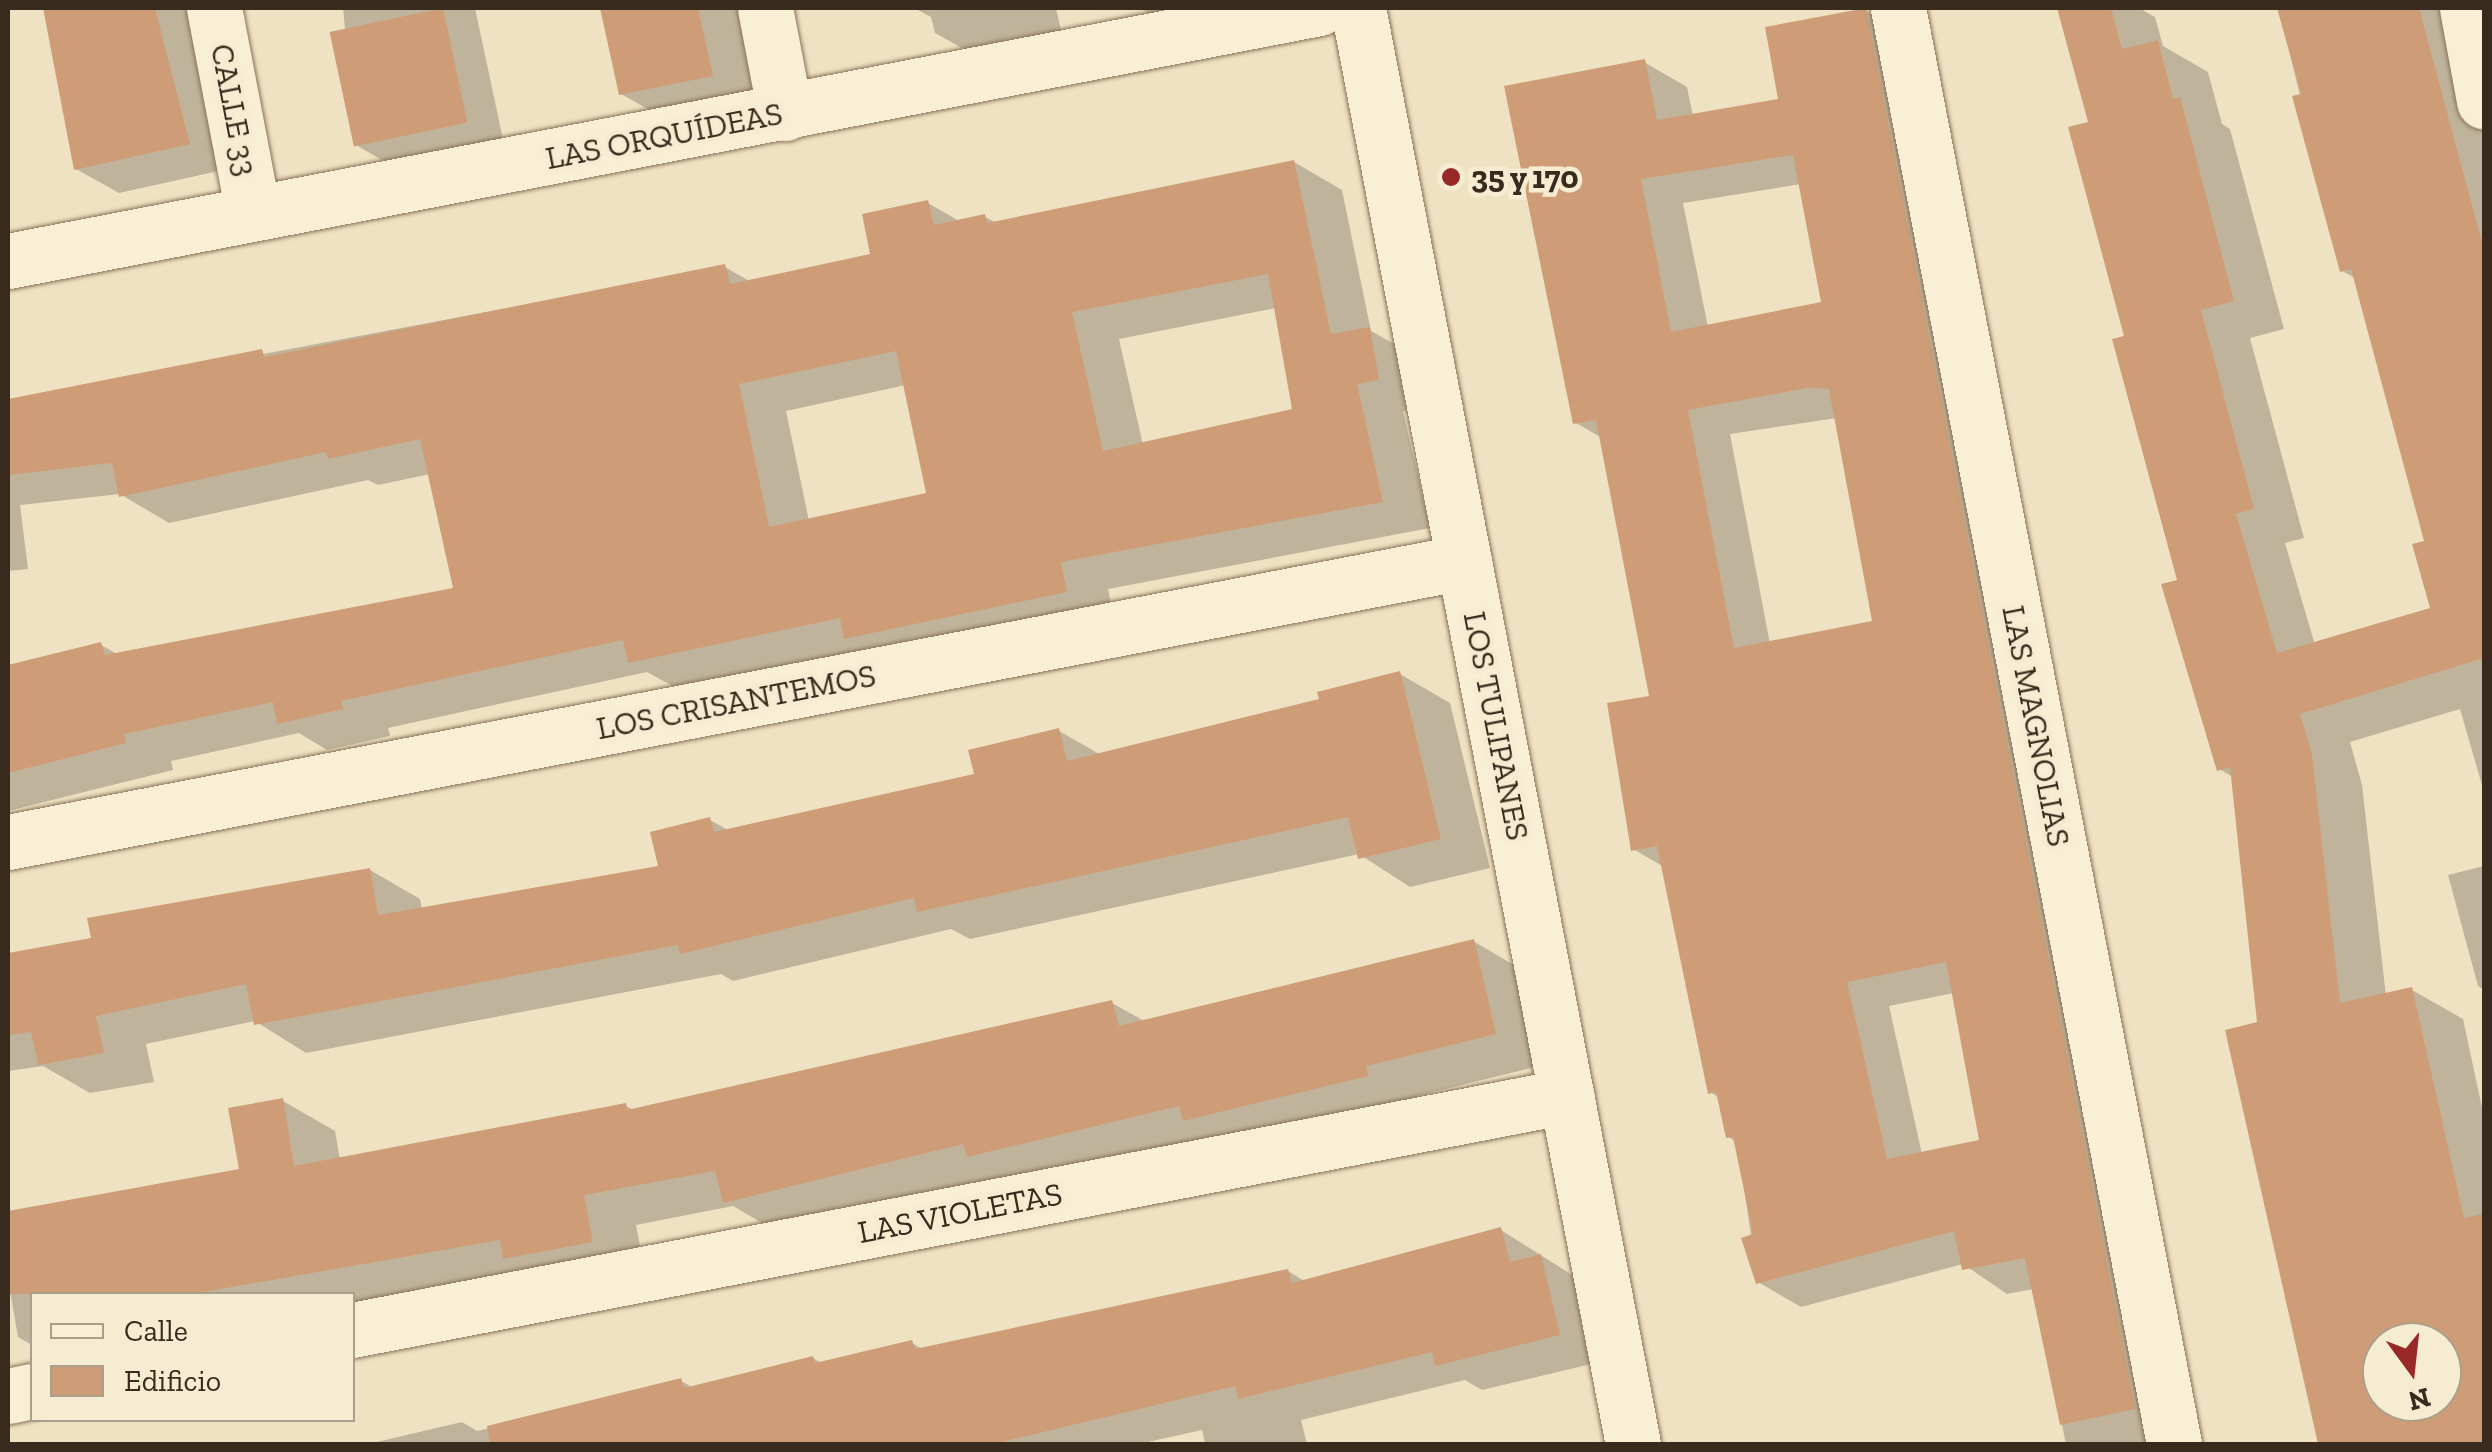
<!DOCTYPE html>
<html>
<head>
<meta charset="utf-8">
<style>
  body { margin:0 }
  #map { position:relative; width:2492px; height:1452px; overflow:hidden; background:#efe2c2; font-family:"Zilla Slab",serif }
  div>[style] { position:absolute }
  [style*='--x'] { left:calc(var(--x)*1px); top:calc(var(--y)*1px); width:calc(var(--w)*1px); rotate:calc(var(--a)*1deg) }
  .shadow>* { inset:0; background:#0003 }
  .building>* { inset:0; background:#ce9d77; transform-origin:0 0 }
  .roads { filter:drop-shadow(0 0 2px #897359) drop-shadow(0 0 2px #897359) }
  .street>* { height:55px; margin:-27.5px; padding:0 27.5px; transform-origin:27.5px; border-radius:27.5px; background:#f9efd5 }
  .dots>* { width:28px; height:28px; translate:-50% -50%; box-sizing:border-box; border:5px solid #f6ecd2; border-radius:50% }
  span { translate:-50% -50%; white-space:nowrap; text-align:center; line-height:1.15; -webkit-text-stroke:9px #f6ecd2; paint-order:stroke }
  .street-label { font-size:32px; color:#382b1d }
  .poi-label { font-size:32px; color:#382b1d; font-weight:700 }
  .left { translate:0 -50%; text-align:left }
  .frame { position:absolute; inset:0; border:10px solid #382b1d; pointer-events:none }
  .legend { position:absolute; left:30px; top:1292px; width:325px; height:130px; box-sizing:border-box; background:#f6ecd2; border:2px solid #aa9f8a; margin:0; padding:12px 18px; list-style:none; font-size:30px; color:#382b1d }
  .legend li { display:flex; align-items:center; gap:20px; height:50px }
  .legend b { width:50px; border:2px solid #aa9f8a }
  .north { position:absolute; left:2362px; top:1322px; width:100px; height:100px; box-sizing:border-box; background:#f6ecd2; border:2px solid #aa9f8a; border-radius:50%; rotate:165deg; font-size:28px; font-weight:700; line-height:40px; text-align:center; color:#382b1d }
  .north::after { content:''; display:block; margin:auto; width:35px; height:45px; background:#992928; clip-path:polygon(50% 0,100% 100%,50% 72%,0 100%) }
</style>
</head>
<body>
<div id="map">
  <div class="shadow">
    <i style="clip-path:polygon(45px 8px,191px 8px,232px 168px,119px 193px,76px 169px)"></i>
    <i style="clip-path:polygon(343px 8px,475px 8px,504px 144px,394px 167px,356px 145px)"></i>
    <i style="clip-path:polygon(603px 8px,744px 8px,759px 102px,669px 121px,621px 94px)"></i>
    <i style="clip-path:polygon(914px 8px,1056px 8px,1064px 44px,985px 61px,935px 33px,931px 17px)"></i>
    <i style="clip-path:polygon(1140px 8px,1221px 8px,1162px 20px)"></i>
    <i style="clip-path:polygon(evenodd,2060px 8px,2139px 8px,2155px 17px,2163px 46px,2208px 72px,2222px 124px,2230px 129px,2284px 329px,2250px 338px,2304px 538px,2285px 543px,2315px 645px,2433px 610px,2427px 543px,2357px 279px,2342px 271px,2279px 8px,2460px 8px,2484px 102px,2484px 792px,2460px 709px,2350px 742px,2362px 785px,2386px 996px,2412px 990px,2463px 1019px,2484px 1117px,2484px 1374px,2469px 1378px,2483px 1444px,2321px 1444px,2228px 1032px,2260px 1024px,2233px 777px,2219px 769px,2127px 337px,2091px 123px,2060px 8px,2382px 1342px,2442px 1342px,2442px 1402px,2382px 1402px,2382px 1342px)"></i>
    <i style="clip-path:polygon(evenodd,1865px 10px,1908px 35px,2177px 1433px,2147px 1444px,2066px 1444px,2033px 1289px,2007px 1294px,1963px 1264px,1801px 1307px,1758px 1282px,1737px 1142px,1728px 1137px,1720px 1098px,1710px 1092px,1664px 867px,1633px 849px,1652px 699px,1602px 438px,1576px 423px,1644px 62px,1687px 87px,1693px 116px,1781px 101px,1865px 10px,1801px 184px,1824px 304px,1708px 327px,1683px 203px,1801px 184px,1865px 10px,1837px 418px,1875px 623px,1770px 644px,1730px 434px,1837px 418px,1865px 10px,1954px 993px,1982px 1142px,1922px 1154px,1889px 1006px,1954px 993px)"></i>
    <i style="clip-path:polygon(evenodd,1294px 162px,1342px 190px,1371px 331px,1418px 357px,1426px 407px,1403px 411px,1430px 528px,1108px 589px,1114px 618px,678px 689px,647px 672px,388px 728px,390px 736px,327px 750px,299px 733px,171px 761px,173px 770px,8px 811px,8px 667px,101px 645px,119px 655px,456px 590px,430px 474px,378px 485px,368px 480px,169px 523px,120px 494px,20px 505px,28px 569px,8px 571px,8px 402px,725px 267px,751px 282px,873px 256px,928px 203px,961px 222px,985px 217px,997px 223px,1294px 162px,1276px 308px,1294px 411px,1143px 445px,1119px 339px,1276px 308px,1294px 162px,906px 385px,929px 495px,809px 521px,786px 411px,906px 385px)"></i>
    <i style="clip-path:polygon(1400px 674px,1450px 703px,1490px 868px,1410px 887px,1359px 854px,970px 939px,951px 929px,733px 981px,721px 974px,306px 1053px,255px 1021px,146px 1044px,154px 1082px,90px 1093px,43px 1066px,8px 1071px,8px 955px,94px 940px,370px 870px,420px 899px,422px 910px,661px 868px,710px 820px,730px 831px,977px 776px,1059px 731px,1101px 755px,1322px 701px)"></i>
    <i style="clip-path:polygon(2484px 866px,2484px 990px,2478px 986px,2448px 875px)"></i>
    <i style="clip-path:polygon(1473px 941px,1526px 972px,1548px 1064px,1417px 1096px,1420px 1106px,778px 1232px,733px 1206px,636px 1225px,645px 1272px,352px 1304px,352px 1294px,32px 1294px,32px 1345px,18px 1337px,8px 1279px,8px 1213px,242px 1171px,283px 1101px,335px 1131px,340px 1160px,625px 1105px,635px 1111px,1112px 1003px,1146px 1022px)"></i>
    <i style="clip-path:polygon(1501px 1230px,1585px 1283px,1604px 1361px,1482px 1390px,1465px 1380px,1301px 1420px,1307px 1444px,1205px 1444px,1202px 1430px,1139px 1444px,368px 1444px,462px 1422px,477px 1431px,681px 1381px,694px 1388px,813px 1358px,823px 1364px,912px 1343px,924px 1350px,1288px 1271px,1306px 1282px)"></i>
  </div>
  <div class="building">
    <i style="clip-path:polygon(43px 8px,155px 8px,190px 144px,74px 170px)"></i>
    <i style="left:443px;top:8px;width:117px;height:116px;rotate:78deg"></i>
    <i style="clip-path:polygon(600px 8px,698px 8px,713px 76px,619px 95px)"></i>
    <i style="clip-path:polygon(evenodd,1866px 8px,2135px 1409px,2060px 1425px,2025px 1258px,1962px 1270px,1954px 1231px,1756px 1284px,1741px 1238px,1753px 1234px,1733px 1137px,1726px 1138px,1716px 1092px,1708px 1094px,1657px 846px,1631px 851px,1607px 703px,1649px 696px,1596px 420px,1573px 424px,1504px 86px,1645px 59px,1657px 120px,1778px 99px,1765px 27px,1866px 8px,1793px 155px,1821px 302px,1671px 332px,1641px 179px,1793px 155px,1866px 8px,1807px 388px,1829px 389px,1872px 621px,1734px 648px,1688px 410px,1807px 388px,1866px 8px,1946px 962px,1979px 1140px,1887px 1159px,1847px 982px,1946px 962px)"></i>
    <i style="clip-path:polygon(evenodd,2057px 8px,2111px 8px,2122px 49px,2158px 40px,2173px 99px,2180px 97px,2234px 301px,2201px 310px,2254px 509px,2236px 514px,2277px 653px,2430px 608px,2412px 544px,2424px 541px,2351px 269px,2340px 272px,2292px 96px,2301px 94px,2277px 8px,2419px 8px,2484px 250px,2484px 658px,2300px 714px,2312px 754px,2340px 1003px,2412px 987px,2464px 1218px,2484px 1214px,2484px 1444px,2318px 1444px,2225px 1030px,2257px 1022px,2230px 767px,2217px 771px,2161px 584px,2177px 580px,2112px 339px,2124px 336px,2068px 127px,2088px 122px,2057px 8px,2382px 1342px,2442px 1342px,2442px 1402px,2382px 1402px,2382px 1342px)"></i>
    <i style="clip-path:polygon(evenodd,1294px 160px,1331px 334px,1370px 327px,1379px 380px,1357px 384px,1383px 502px,1061px 562px,1067px 592px,844px 639px,840px 618px,628px 663px,623px 640px,341px 701px,343px 709px,277px 724px,273px 702px,124px 734px,126px 743px,8px 773px,8px 665px,101px 642px,105px 655px,453px 588px,420px 439px,328px 459px,326px 452px,119px 497px,112px 463px,8px 475px,8px 399px,262px 349px,264px 357px,725px 264px,730px 284px,870px 254px,862px 214px,928px 200px,934px 225px,985px 214px,987px 223px,1294px 160px,1268px 274px,1292px 409px,1103px 451px,1072px 312px,1268px 274px,1294px 160px,896px 351px,926px 493px,769px 527px,739px 384px,896px 351px)"></i>
    <i style="clip-path:polygon(1400px 671px,1441px 839px,1358px 859px,1348px 817px,917px 912px,914px 898px,680px 954px,678px 945px,254px 1025px,246px 984px,96px 1016px,104px 1053px,38px 1065px,31px 1032px,8px 1035px,8px 953px,91px 938px,87px 918px,370px 868px,378px 915px,658px 866px,650px 832px,710px 817px,714px 832px,974px 774px,968px 750px,1059px 728px,1067px 761px,1319px 699px,1317px 692px)"></i>
    <i style="clip-path:polygon(1474px 939px,1496px 1034px,1366px 1066px,1368px 1076px,1183px 1121px,1179px 1106px,967px 1157px,963px 1144px,723px 1203px,715px 1171px,584px 1195px,593px 1242px,503px 1259px,500px 1240px,192px 1294px,8px 1294px,8px 1211px,239px 1169px,228px 1108px,283px 1098px,294px 1166px,626px 1103px,627px 1110px,1112px 1000px,1119px 1026px)"></i>
    <i style="clip-path:polygon(1501px 1227px,1510px 1262px,1541px 1254px,1560px 1335px,1435px 1366px,1432px 1352px,1238px 1399px,1235px 1386px,993px 1444px,490px 1444px,487px 1426px,681px 1378px,684px 1388px,813px 1356px,815px 1363px,912px 1340px,915px 1349px,1288px 1269px,1292px 1283px)"></i>
  </div>
  <div class="roads">
    <div class="street">
      <i style="--x:214;--y:8;--w:209;--a:79.2"></i>
      <i style="--x:765;--y:8;--w:107;--a:79.2"></i>
      <i style="--x:1358;--y:8;--w:1462;--a:79.16"></i>
      <i style="--x:1898;--y:8;--w:1462;--a:79.12"></i>
      <i style="--x:2467;--y:8;--w:95;--a:79.6"></i>
      <i style="--x:8;--y:261;--w:1335;--a:-10.92"></i>
      <i style="--x:8;--y:842;--w:1483;--a:-10.89"></i>
      <i style="--x:352;--y:1330;--w:1237;--a:-10.9"></i>
      <i style="--x:8;--y:1396;--w:25;--a:-12"></i>
    </div>
  </div>
  <div class="dots">
    <i style="left:1451px;top:177px;background:#992928"></i>
  </div>
  <div class="street-label">
    <span style="left:234px;top:110px;rotate:79deg">CALLE 33</span>
    <span style="left:664px;top:136px;rotate:-11deg">LAS ORQUÍDEAS</span>
    <span style="left:736px;top:702px;rotate:-11deg">LOS CRISANTEMOS</span>
    <span style="left:1496px;top:726px;rotate:79deg">LOS TULIPANES</span>
    <span style="left:2036px;top:726px;rotate:79deg">LAS MAGNOLIAS</span>
    <span style="left:960px;top:1213px;rotate:-11deg">LAS VIOLETAS</span>
  </div>
  <div class="poi-label">
    <span class="left" style="left:1471px;top:177px">35 y 170</span>
  </div>
  <div class="frame"></div>
  <ul class="legend">
  <li><b style="height:12px;background:#f9efd5"></b>Calle</li>
  <li><b style="height:28px;background:#ce9d77"></b>Edificio</li>
  </ul>
  <div class="north">N</div>
</div>
</body>
</html>
